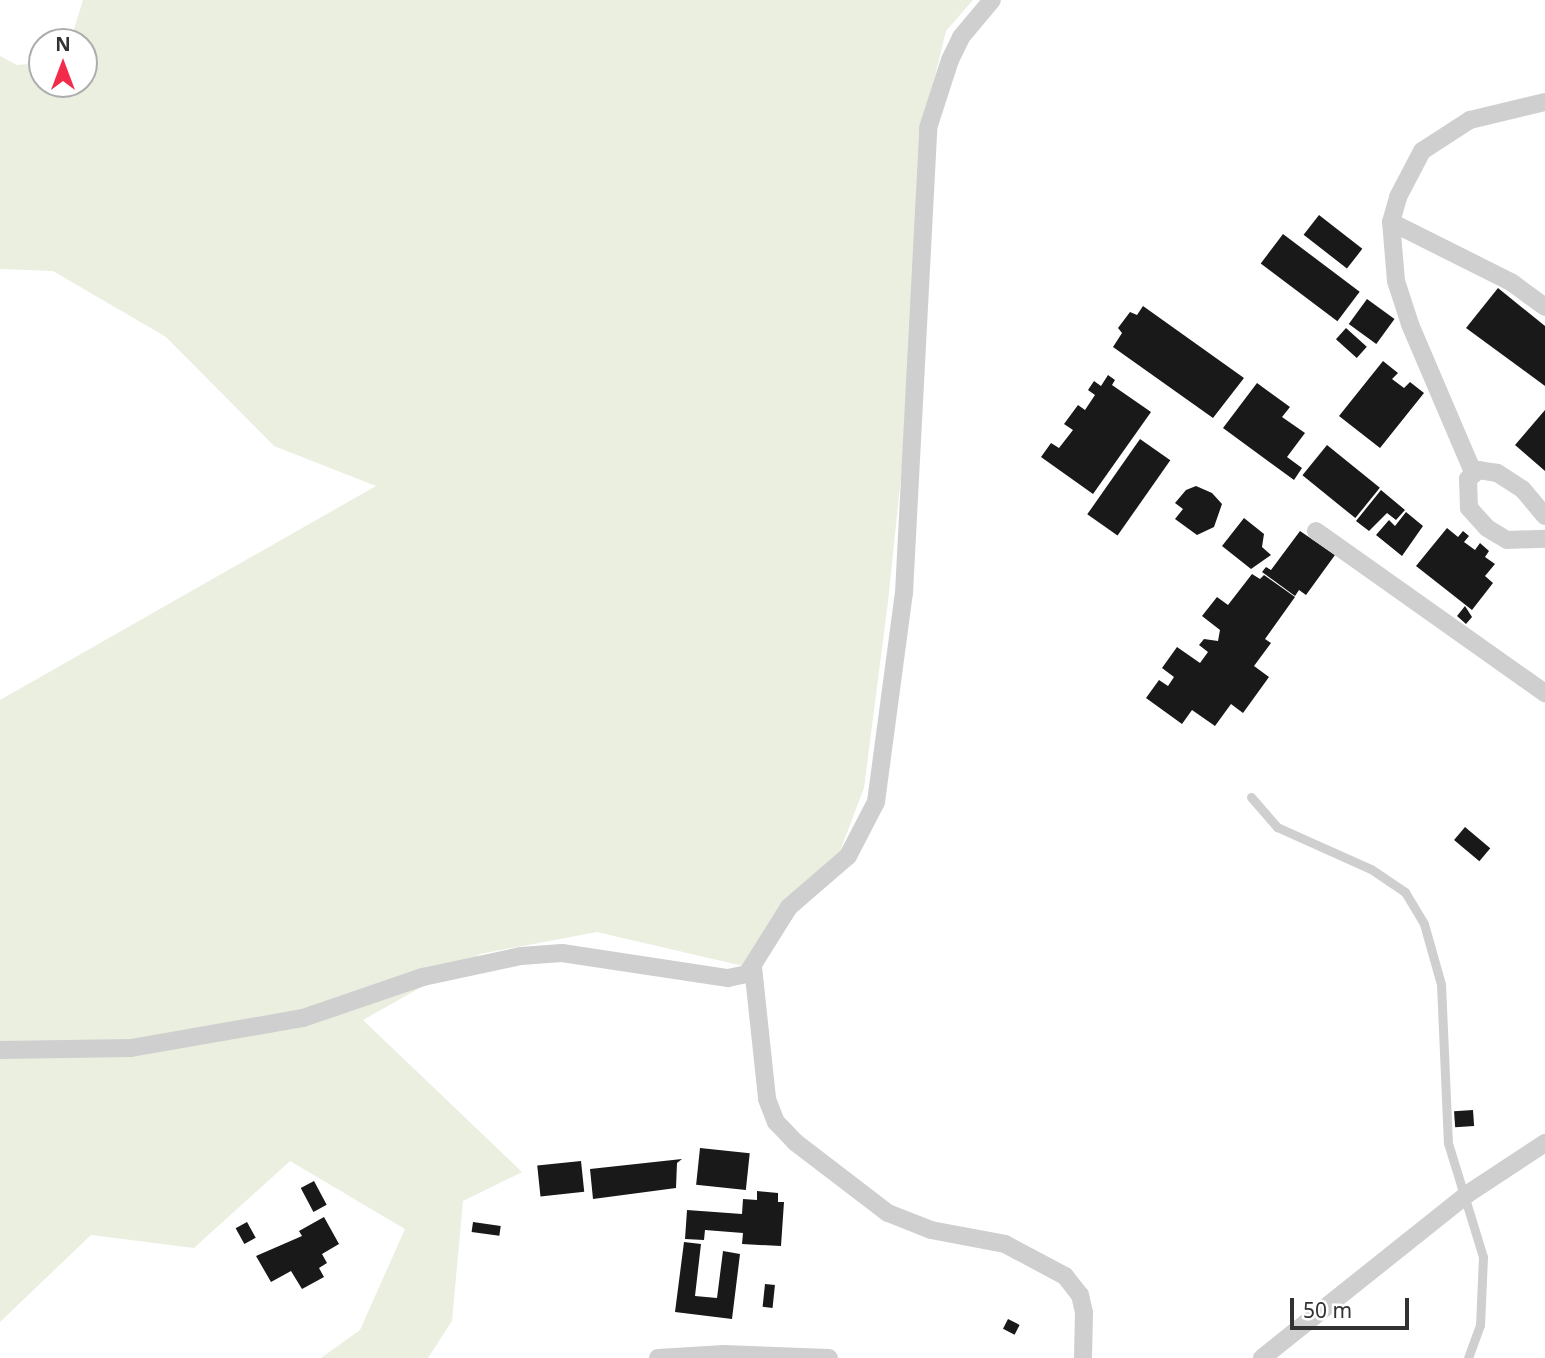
<!DOCTYPE html>
<html>
<head>
<meta charset="utf-8">
<style>
  body { margin:0 }
  #map { position:relative; width:1545px; height:1358px; overflow:hidden; background:#fff; font-family:"Noto Sans",sans-serif }
  div>[style] { position:absolute }
  [style*='--x'] { left:calc(var(--x)*1px); top:calc(var(--y)*1px); width:calc(var(--w)*1px); rotate:calc(var(--a)*1deg) }
  .green>* { inset:0; background:#eaefe0 }
  .building>* { inset:0; background:#191919; transform-origin:0 0 }
  .service>* { height:9px; margin:-4.5px; padding:0 4.5px; transform-origin:4.5px; border-radius:4.5px; background:#cfcfcf }
  .minor>* { height:18px; margin:-9px; padding:0 9px; transform-origin:9px; border-radius:9px; background:#cfcfcf }
  span { translate:-50% -50%; white-space:nowrap; text-align:center; line-height:1.15; -webkit-text-stroke:7px #fff; paint-order:stroke }
  .north { position:absolute; left:28px; top:28px; width:70px; height:70px; box-sizing:border-box; background:#fff; border:2px solid #adadad; border-radius:50%; rotate:0deg; font-size:19px; font-weight:700; line-height:28px; text-align:center; color:#323232 }
  .north::after { content:''; display:block; margin:auto; width:24px; height:32px; background:#f22b4a; clip-path:polygon(50% 0,100% 100%,50% 72%,0 100%) }
  .scale { position:absolute; left:1290px; top:1298px; width:119px; height:32px; box-sizing:border-box; border:4px solid #323232; border-top:0; padding-left:9px; font-size:21px; line-height:24px; white-space:nowrap; color:#323232; -webkit-text-stroke:5px #fff; paint-order:stroke }
</style>
</head>
<body>
<div id="map">
  <div class="green">
    <i style="clip-path:polygon(83px 0,973px 0,946px 31px,926px 114px,909px 400px,888px 602px,864px 788px,837px 859px,743px 966px,597px 932px,480px 954px,363px 1020px,522px 1172px,463px 1201px,452px 1321px,428px 1358px,321px 1358px,360px 1330px,405px 1229px,290px 1161px,194px 1248px,91px 1235px,0 1322px,0 700px,376px 486px,274px 446px,166px 337px,53px 271px,0 269px,0 56px,17px 65px,42px 63px,42px 84px,84px 84px,84px 42px,70px 42px)"></i>
  </div>
  <div class="building">
    <i style="left:1319px;top:215px;width:55px;height:25px;rotate:38deg"></i>
    <i style="left:1283px;top:234px;width:96px;height:37px;rotate:37deg"></i>
    <i style="clip-path:polygon(1498px 288px,1545px 326px,1545px 386px,1466px 328px)"></i>
    <i style="left:1367px;top:299px;width:34px;height:31px;rotate:36deg"></i>
    <i style="clip-path:polygon(1143px 306px,1244px 378px,1213px 418px,1113px 347px,1122px 333px,1118px 328px,1130px 312px,1137px 315px)"></i>
    <i style="left:1346px;top:328px;width:28px;height:15px;rotate:42deg"></i>
    <i style="clip-path:polygon(1383px 361px,1398px 373px,1392px 379px,1404px 388px,1410px 382px,1424px 393px,1380px 448px,1339px 416px)"></i>
    <i style="clip-path:polygon(1108px 375px,1115px 380px,1112px 385px,1151px 412px,1093px 494px,1041px 457px,1051px 443px,1059px 448px,1073px 430px,1064px 424px,1078px 405px,1085px 410px,1095px 395px,1088px 390px,1094px 381px,1101px 386px)"></i>
    <i style="clip-path:polygon(1257px 383px,1290px 407px,1282px 417px,1305px 433px,1287px 457px,1302px 468px,1294px 480px,1223px 428px)"></i>
    <i style="clip-path:polygon(1545px 410px,1545px 471px,1515px 445px)"></i>
    <i style="left:1140px;top:439px;width:37px;height:92px;rotate:35deg"></i>
    <i style="left:1327px;top:445px;width:68px;height:39px;rotate:39deg"></i>
    <i style="clip-path:polygon(1196px 486px,1212px 493px,1222px 504px,1214px 527px,1197px 535px,1175px 519px,1183px 509px,1175px 503px,1186px 490px)"></i>
    <i style="clip-path:polygon(1381px 490px,1405px 510px,1396px 520px,1387px 513px,1369px 531px,1356px 521px)"></i>
    <i style="clip-path:polygon(1406px 512px,1423px 526px,1402px 556px,1376px 535px,1389px 520px,1395px 526px)"></i>
    <i style="clip-path:polygon(1244px 518px,1264px 534px,1262px 547px,1271px 555px,1251px 569px,1222px 546px)"></i>
    <i style="clip-path:polygon(1447px 528px,1458px 537px,1463px 531px,1469px 536px,1464px 542px,1475px 550px,1480px 543px,1489px 551px,1485px 557px,1495px 564px,1485px 576px,1493px 583px,1472px 610px,1416px 566px)"></i>
    <i style="clip-path:polygon(1300px 531px,1335px 555px,1306px 595px,1299px 590px,1295px 596px,1262px 572px,1266px 567px,1271px 570px)"></i>
    <i style="clip-path:polygon(1252px 574px,1260px 579px,1264px 575px,1295px 597px,1265px 639px,1271px 643px,1254px 666px,1269px 677px,1243px 713px,1231px 704px,1215px 726px,1192px 710px,1182px 724px,1146px 698px,1159px 680px,1168px 686px,1174px 677px,1162px 668px,1177px 647px,1200px 663px,1208px 652px,1199px 645px,1204px 639px,1218px 641px,1220px 630px,1202px 616px,1217px 597px,1228px 605px)"></i>
    <i style="clip-path:polygon(1465px 606px,1472px 617px,1466px 624px,1457px 616px)"></i>
    <i style="left:1465px;top:827px;width:33px;height:17px;rotate:40deg"></i>
    <i style="left:1473px;top:1110px;width:16px;height:19px;rotate:86deg"></i>
    <i style="left:700px;top:1148px;width:50px;height:37px;rotate:6deg"></i>
    <i style="clip-path:polygon(682px 1159px,677px 1163px,676px 1188px,593px 1199px,590px 1169px)"></i>
    <i style="left:581px;top:1161px;width:31px;height:44px;rotate:84deg"></i>
    <i style="left:314px;top:1181px;width:27px;height:15px;rotate:62deg"></i>
    <i style="clip-path:polygon(757px 1191px,778px 1193px,778px 1202px,784px 1202px,781px 1246px,742px 1244px,743px 1233px,705px 1230px,704px 1240px,685px 1239px,687px 1210px,742px 1214px,743px 1199px,757px 1200px)"></i>
    <i style="clip-path:polygon(324px 1217px,339px 1244px,322px 1254px,327px 1263px,319px 1268px,324px 1277px,302px 1289px,291px 1271px,271px 1282px,256px 1256px,302px 1236px,299px 1231px)"></i>
    <i style="left:247px;top:1222px;width:18px;height:13px;rotate:61deg"></i>
    <i style="left:473px;top:1222px;width:28px;height:10px;rotate:8deg"></i>
    <i style="clip-path:polygon(684px 1242px,701px 1244px,695px 1296px,717px 1298px,723px 1251px,740px 1254px,732px 1319px,675px 1312px)"></i>
    <i style="left:765px;top:1284px;width:10px;height:23px;rotate:6deg"></i>
    <i style="left:1008px;top:1319px;width:13px;height:11px;rotate:27deg"></i>
  </div>
  <div class="service">
    <i style="--x:1251;--y:797;--w:40;--a:49"></i>
    <i style="--x:1277;--y:827;--w:103;--a:24.1"></i>
    <i style="--x:1371;--y:869;--w:41;--a:34.1"></i>
    <i style="--x:1405;--y:892;--w:37;--a:59"></i>
    <i style="--x:1424;--y:924;--w:62;--a:74.2"></i>
    <i style="--x:1441;--y:984;--w:159;--a:87.5"></i>
    <i style="--x:1448;--y:1143;--w:119;--a:72.9"></i>
    <i style="--x:1483;--y:1257;--w:68;--a:92.5"></i>
    <i style="--x:1480;--y:1325;--w:35;--a:110"></i>
  </div>
  <div class="minor">
    <i style="--x:1391;--y:222;--w:134;--a:26.6"></i>
    <i style="--x:1511;--y:282;--w:42;--a:36.3"></i>
    <i style="--x:1473;--y:472;--w:161;--a:-113.1"></i>
    <i style="--x:1410;--y:324;--w:45;--a:-108"></i>
    <i style="--x:1396;--y:281;--w:59;--a:-94.8"></i>
    <i style="--x:1391;--y:222;--w:26;--a:-74"></i>
    <i style="--x:1398;--y:197;--w:52;--a:-62.4"></i>
    <i style="--x:1422;--y:151;--w:57;--a:-32.9"></i>
    <i style="--x:1470;--y:120;--w:77;--a:-13.5"></i>
    <i style="--x:1545;--y:516;--w:35;--a:-130"></i>
    <i style="--x:1522;--y:489;--w:30;--a:-147"></i>
    <i style="--x:1497;--y:473;--w:18;--a:-171"></i>
    <i style="--x:1479;--y:470;--w:14;--a:141"></i>
    <i style="--x:1468;--y:479;--w:29;--a:88"></i>
    <i style="--x:1469;--y:508;--w:27;--a:48"></i>
    <i style="--x:1487;--y:528;--w:23;--a:31"></i>
    <i style="--x:1507;--y:540;--w:38;--a:-2"></i>
    <i style="--x:1316;--y:531;--w:281;--a:35.3"></i>
    <i style="--x:753;--y:967;--w:133;--a:83.9"></i>
    <i style="--x:767;--y:1099;--w:25;--a:69"></i>
    <i style="--x:776;--y:1122;--w:28;--a:46"></i>
    <i style="--x:795;--y:1142;--w:117;--a:37.4"></i>
    <i style="--x:888;--y:1213;--w:46;--a:21.6"></i>
    <i style="--x:931;--y:1230;--w:75;--a:10.7"></i>
    <i style="--x:1005;--y:1244;--w:68;--a:28.1"></i>
    <i style="--x:1065;--y:1276;--w:24;--a:52"></i>
    <i style="--x:1080;--y:1295;--w:18;--a:77"></i>
    <i style="--x:1084;--y:1313;--w:45;--a:91.3"></i>
    <i style="--x:0;--y:1050;--w:131;--a:-0.9"></i>
    <i style="--x:131;--y:1048;--w:175;--a:-9.9"></i>
    <i style="--x:303;--y:1018;--w:127;--a:-18.9"></i>
    <i style="--x:423;--y:977;--w:100;--a:-12.1"></i>
    <i style="--x:521;--y:956;--w:41;--a:-4.2"></i>
    <i style="--x:562;--y:953;--w:168;--a:8.6"></i>
    <i style="--x:728;--y:978;--w:19;--a:-12"></i>
    <i style="--x:747;--y:974;--w:79;--a:-57.9"></i>
    <i style="--x:789;--y:907;--w:78;--a:-40.8"></i>
    <i style="--x:848;--y:856;--w:61;--a:-62.6"></i>
    <i style="--x:876;--y:802;--w:211;--a:-82.4"></i>
    <i style="--x:904;--y:593;--w:466;--a:-87"></i>
    <i style="--x:928;--y:128;--w:71;--a:-72.1"></i>
    <i style="--x:950;--y:60;--w:25;--a:-64"></i>
    <i style="--x:961;--y:37;--w:48;--a:-50"></i>
    <i style="--x:658;--y:1358;--w:66;--a:-3.5"></i>
    <i style="--x:724;--y:1354;--w:105;--a:2.2"></i>
    <i style="--x:1262;--y:1358;--w:261;--a:-38.6"></i>
    <i style="--x:1466;--y:1195;--w:95;--a:-33.4"></i>
  </div>
  <div class="north">N</div>
  <div class="scale">50 m</div>
</div>
</body>
</html>
